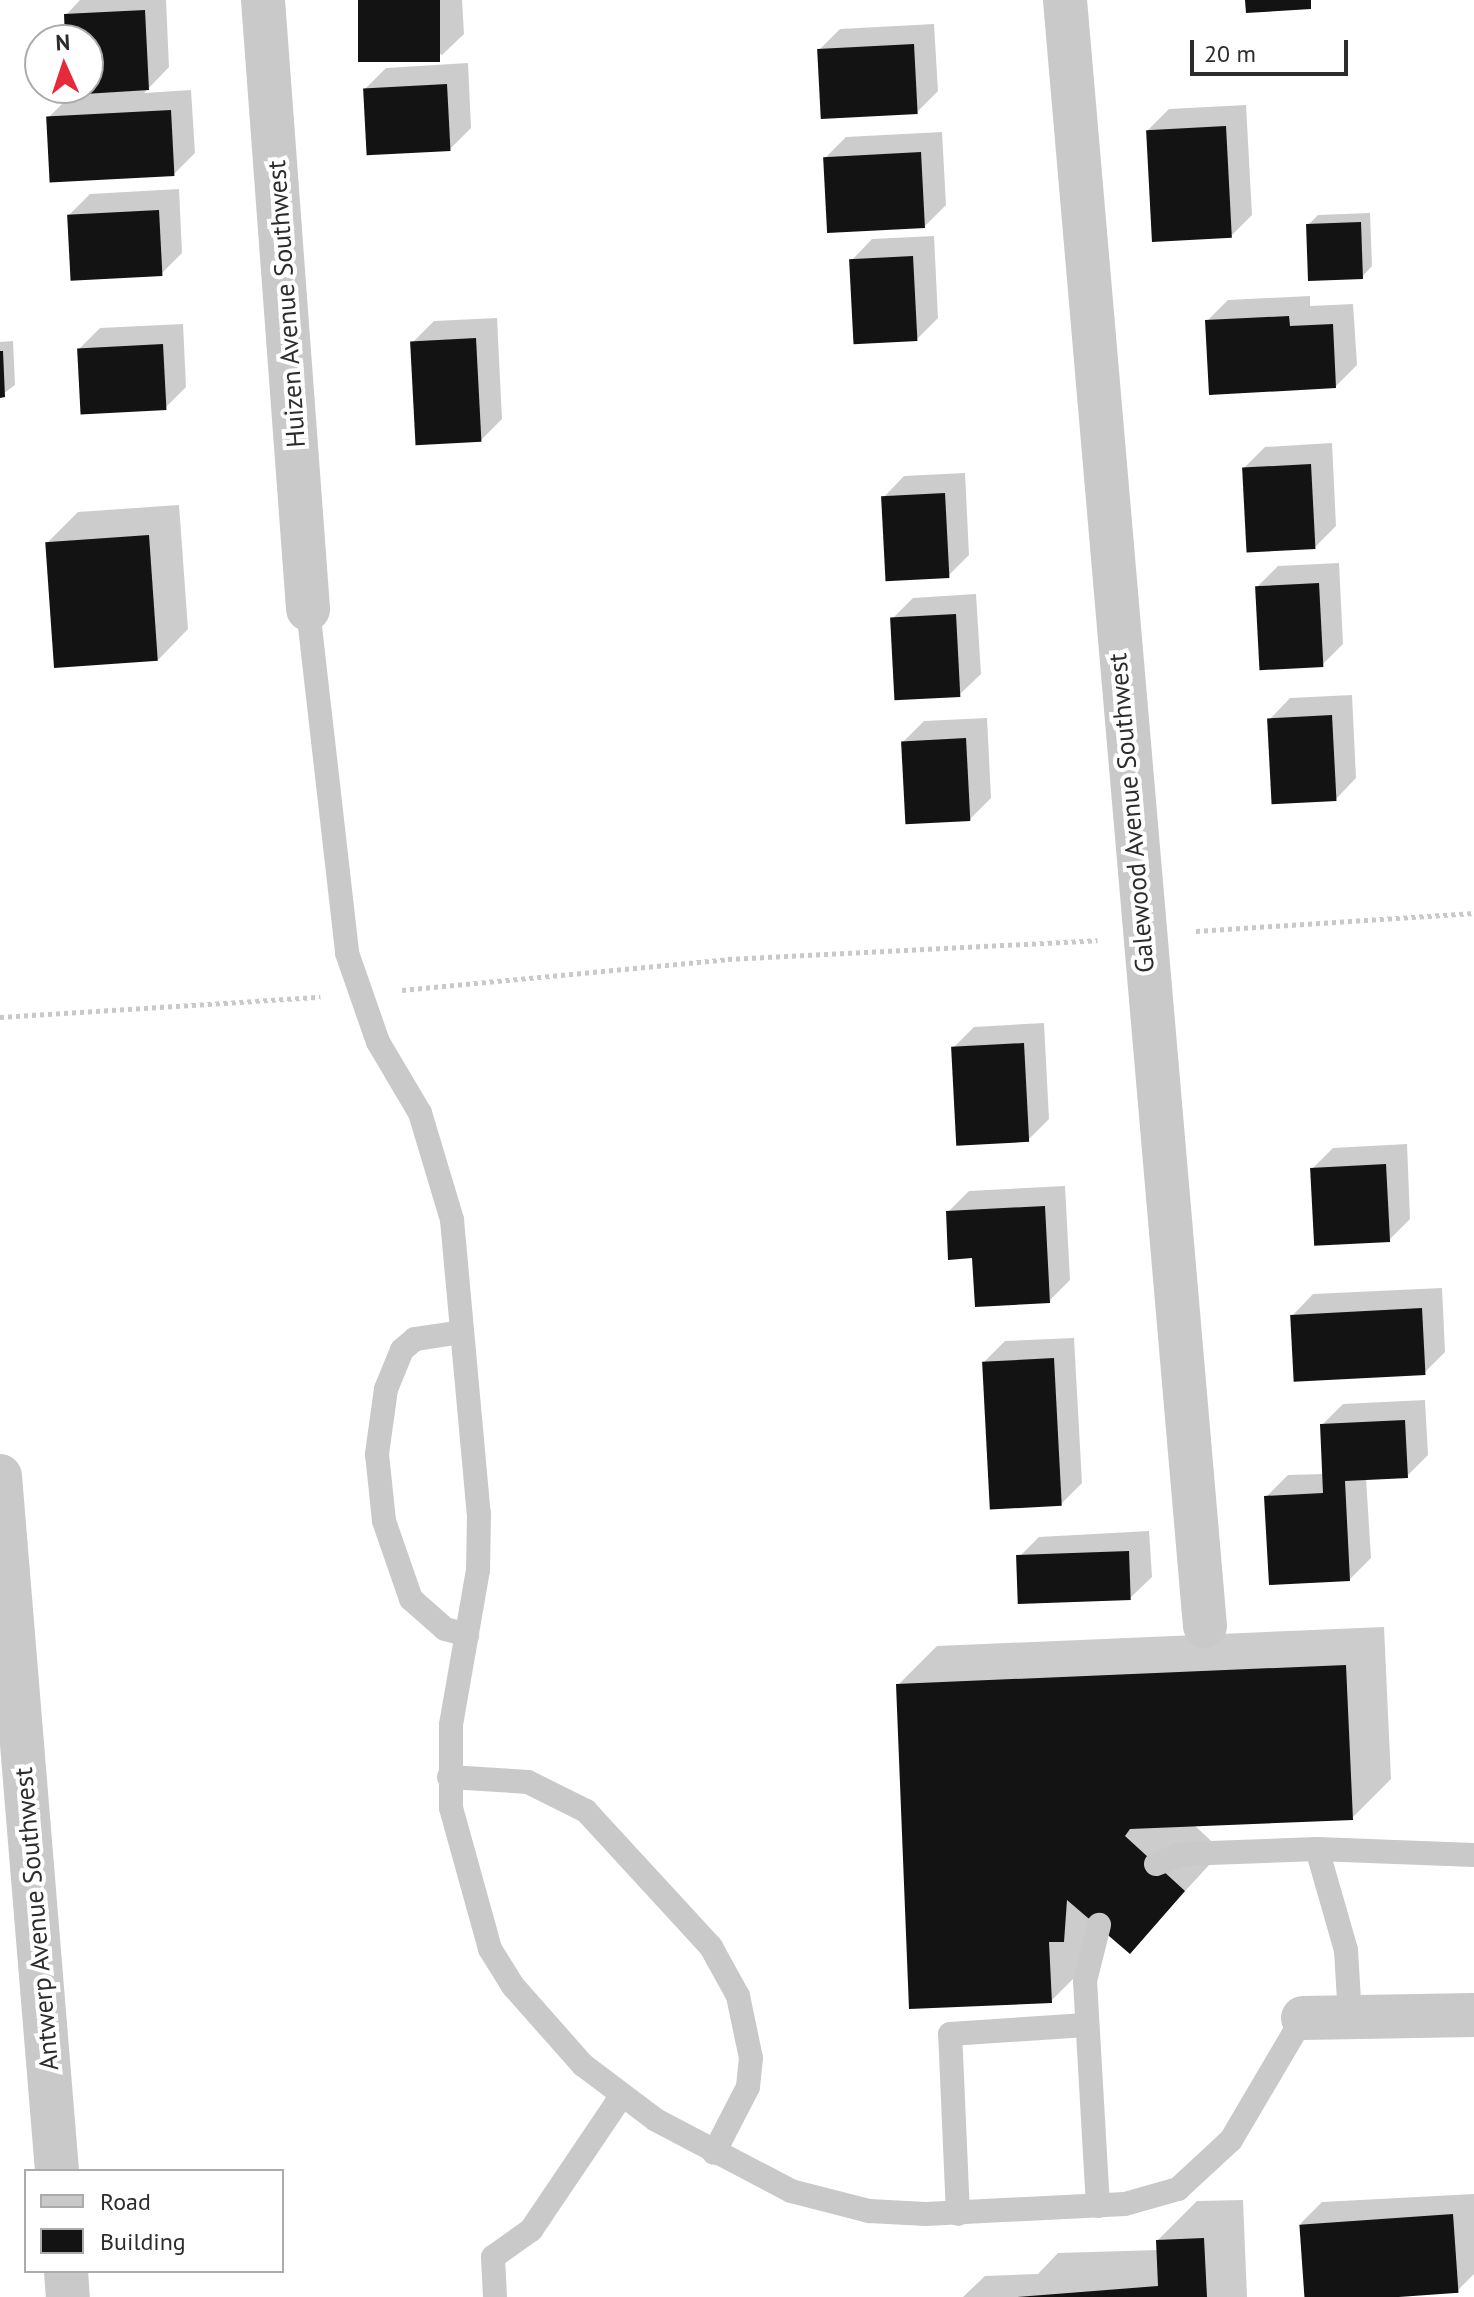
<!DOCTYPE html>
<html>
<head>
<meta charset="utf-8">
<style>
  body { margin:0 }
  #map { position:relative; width:1474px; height:2297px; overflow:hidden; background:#fff; font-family:"PT Sans",sans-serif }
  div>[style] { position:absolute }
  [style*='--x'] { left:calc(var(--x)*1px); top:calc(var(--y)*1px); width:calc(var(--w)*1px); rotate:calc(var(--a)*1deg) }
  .shadow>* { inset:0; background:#0003 }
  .building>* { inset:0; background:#131313; transform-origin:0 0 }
  .path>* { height:5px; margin-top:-2.5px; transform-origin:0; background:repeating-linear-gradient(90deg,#c9c9c9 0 4px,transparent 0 8px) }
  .service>* { height:24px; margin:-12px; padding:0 12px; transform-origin:12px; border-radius:12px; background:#c9c9c9 }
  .minor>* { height:44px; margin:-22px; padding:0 22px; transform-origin:22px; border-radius:22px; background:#c9c9c9 }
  span { translate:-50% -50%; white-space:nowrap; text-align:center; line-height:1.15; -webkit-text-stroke:8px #fff; paint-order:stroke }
  .street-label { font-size:26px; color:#2c2c2c }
  .legend { position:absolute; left:24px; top:2169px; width:260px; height:104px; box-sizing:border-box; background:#fff; border:2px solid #ababab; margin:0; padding:10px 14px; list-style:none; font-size:24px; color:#2c2c2c }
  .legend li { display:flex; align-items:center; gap:16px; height:40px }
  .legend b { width:40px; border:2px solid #ababab }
  .north { position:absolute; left:24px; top:24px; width:80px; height:80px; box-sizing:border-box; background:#fff; border:2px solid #ababab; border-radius:50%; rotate:357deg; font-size:22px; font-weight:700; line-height:32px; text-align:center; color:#2c2c2c }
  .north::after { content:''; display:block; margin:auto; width:28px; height:36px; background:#e72a3b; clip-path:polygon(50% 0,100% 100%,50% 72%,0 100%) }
  .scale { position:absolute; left:1190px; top:40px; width:158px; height:36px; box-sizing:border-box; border:4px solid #2c2c2c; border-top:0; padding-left:10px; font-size:24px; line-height:28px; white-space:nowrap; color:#2c2c2c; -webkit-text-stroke:6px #fff; paint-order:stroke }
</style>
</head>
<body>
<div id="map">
  <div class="shadow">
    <i style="clip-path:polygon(80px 0,166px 0,169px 67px,144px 93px,191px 90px,195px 153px,174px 174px,48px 118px,74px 92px,70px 88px,88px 88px,88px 40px,67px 40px,66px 15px)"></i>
    <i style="clip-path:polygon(360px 0,462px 0,464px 34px,442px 55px)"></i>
    <i style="clip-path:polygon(934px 24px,938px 91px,917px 112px,819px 50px,840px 29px)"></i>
    <i style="clip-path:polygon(468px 63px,471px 128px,450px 149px,365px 89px,386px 68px)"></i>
    <i style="clip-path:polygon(1246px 105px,1252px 215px,1231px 236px,1148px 130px,1169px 109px)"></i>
    <i style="clip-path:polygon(942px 132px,946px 205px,925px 226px,825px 158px,846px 137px)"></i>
    <i style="clip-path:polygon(179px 189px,182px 253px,161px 274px,69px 215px,90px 194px)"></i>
    <i style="clip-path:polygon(1370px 213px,1372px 266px,1362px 277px,1308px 225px,1318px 215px)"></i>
    <i style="clip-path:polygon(934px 236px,938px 318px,917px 339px,851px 261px,872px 239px)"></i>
    <i style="clip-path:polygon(1310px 296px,1310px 306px,1353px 304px,1357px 365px,1336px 386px,1207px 321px,1228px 300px)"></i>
    <i style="clip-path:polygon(497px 318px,502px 419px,481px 440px,412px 343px,434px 321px)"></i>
    <i style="clip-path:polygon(183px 324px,186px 387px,165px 408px,79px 349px,100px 328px)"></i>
    <i style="clip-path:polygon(13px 341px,15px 385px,0 396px,0 342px)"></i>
    <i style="clip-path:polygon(1332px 443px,1336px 526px,1315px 547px,1244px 468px,1265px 447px)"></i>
    <i style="clip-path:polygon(965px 473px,969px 555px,948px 576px,883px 498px,904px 476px)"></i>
    <i style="clip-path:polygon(179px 505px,188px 629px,158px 660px,47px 543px,78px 512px)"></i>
    <i style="clip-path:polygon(1339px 563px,1343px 644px,1322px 665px,1257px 587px,1278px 566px)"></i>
    <i style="clip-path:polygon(976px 594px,981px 674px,959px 695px,892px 619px,913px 598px)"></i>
    <i style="clip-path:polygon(1352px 695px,1356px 778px,1335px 800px,1269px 720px,1290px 698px)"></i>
    <i style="clip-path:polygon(987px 718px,991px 798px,970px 819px,903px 742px,924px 721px)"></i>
    <i style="clip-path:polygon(1044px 1023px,1049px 1119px,1028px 1140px,953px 1048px,974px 1027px)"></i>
    <i style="clip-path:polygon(1407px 1144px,1410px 1219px,1389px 1240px,1312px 1169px,1333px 1148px)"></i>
    <i style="clip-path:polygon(1065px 1186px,1070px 1280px,1049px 1301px,974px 1256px,948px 1212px,969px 1191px)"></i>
    <i style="clip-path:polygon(1442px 1288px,1445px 1352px,1424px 1373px,1292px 1316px,1313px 1294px)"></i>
    <i style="clip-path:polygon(1074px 1338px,1082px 1483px,1061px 1504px,984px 1362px,1005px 1341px)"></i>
    <i style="clip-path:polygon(1425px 1400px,1428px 1455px,1407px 1476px,1366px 1478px,1371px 1558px,1350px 1579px,1266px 1497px,1288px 1475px,1324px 1474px,1322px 1425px,1343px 1404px)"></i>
    <i style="clip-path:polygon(1149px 1531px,1152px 1577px,1130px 1598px,1018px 1558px,1039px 1537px)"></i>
    <i style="clip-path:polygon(1384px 1627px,1391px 1779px,1352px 1818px,1193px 1824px,1222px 1851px,1130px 1951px,1088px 1915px,1090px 1962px,1051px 2001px,898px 1685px,937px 1646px)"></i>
    <i style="clip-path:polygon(1474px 2194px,1474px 2274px,1457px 2291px,1305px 2297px,1301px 2223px,1322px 2202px)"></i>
    <i style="clip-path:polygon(1243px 2200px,1247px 2297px,963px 2297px,985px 2276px,1038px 2274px,1058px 2253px,1158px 2250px,1158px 2240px,1197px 2201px)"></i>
  </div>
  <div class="building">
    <i style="left:358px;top:0;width:82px;height:62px"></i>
    <i style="clip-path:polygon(1245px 0,1311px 0,1311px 9px,1246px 13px)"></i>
    <i style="clip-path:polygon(145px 10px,149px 90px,68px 95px,68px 88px,88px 88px,88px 40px,65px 40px,64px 14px)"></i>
    <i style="left:914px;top:44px;width:70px;height:97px;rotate:87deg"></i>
    <i style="left:447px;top:84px;width:67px;height:84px;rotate:87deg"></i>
    <i style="left:171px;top:110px;width:66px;height:125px;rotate:87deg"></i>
    <i style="left:1226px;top:126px;width:112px;height:80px;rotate:87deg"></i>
    <i style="left:921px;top:152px;width:76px;height:98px;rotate:87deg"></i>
    <i style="left:159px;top:210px;width:66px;height:92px;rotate:87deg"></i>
    <i style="left:1361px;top:222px;width:57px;height:55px;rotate:88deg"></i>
    <i style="left:913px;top:256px;width:85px;height:64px;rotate:87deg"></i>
    <i style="clip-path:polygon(1289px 316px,1290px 326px,1333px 324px,1336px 388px,1209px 395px,1205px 320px)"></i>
    <i style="left:476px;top:338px;width:104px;height:66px;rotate:87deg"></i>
    <i style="left:163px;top:344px;width:66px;height:86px;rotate:87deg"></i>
    <i style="clip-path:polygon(0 351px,3px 351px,5px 397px,0 398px)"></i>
    <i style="left:1311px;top:464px;width:85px;height:69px;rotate:87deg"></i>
    <i style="left:945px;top:493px;width:85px;height:64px;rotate:87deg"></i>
    <i style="left:149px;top:535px;width:126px;height:104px;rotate:86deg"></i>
    <i style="left:1319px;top:583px;width:84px;height:64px;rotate:87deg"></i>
    <i style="left:956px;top:614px;width:83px;height:66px;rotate:87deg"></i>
    <i style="left:1332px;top:715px;width:86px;height:65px;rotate:87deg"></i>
    <i style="left:966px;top:738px;width:83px;height:65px;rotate:87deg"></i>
    <i style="left:1024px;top:1043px;width:99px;height:73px;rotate:87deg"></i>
    <i style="left:1386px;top:1164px;width:78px;height:76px;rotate:87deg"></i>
    <i style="clip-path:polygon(1045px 1206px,1050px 1303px,975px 1307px,972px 1258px,948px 1260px,946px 1211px)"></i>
    <i style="left:1422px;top:1308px;width:67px;height:132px;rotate:87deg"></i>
    <i style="left:1054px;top:1358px;width:148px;height:72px;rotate:87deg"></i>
    <i style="clip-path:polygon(1405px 1420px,1408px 1478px,1345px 1481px,1350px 1581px,1269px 1585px,1264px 1496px,1323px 1493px,1320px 1424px)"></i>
    <i style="left:1129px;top:1551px;width:49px;height:113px;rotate:88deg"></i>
    <i style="clip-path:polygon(1346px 1665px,1353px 1820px,1130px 1829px,1125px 1836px,1185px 1891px,1130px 1954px,1067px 1900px,1064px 1942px,1049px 1942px,1052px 2003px,909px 2009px,896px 1684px)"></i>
    <i style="left:1453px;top:2214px;width:79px;height:154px;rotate:86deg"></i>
    <i style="clip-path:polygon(1204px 2238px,1207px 2297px,1017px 2297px,1158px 2286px,1156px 2240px)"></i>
  </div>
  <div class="path">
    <i style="--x:1196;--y:931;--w:279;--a:-3.7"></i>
    <i style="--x:402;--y:990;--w:327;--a:-5.4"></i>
    <i style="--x:728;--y:959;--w:370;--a:-2.9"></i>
    <i style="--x:0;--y:1017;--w:321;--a:-3.6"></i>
  </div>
  <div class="service">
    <i style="--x:308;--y:609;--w:346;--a:83.5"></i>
    <i style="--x:347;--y:953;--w:94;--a:70.8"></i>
    <i style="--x:378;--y:1042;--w:82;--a:59.4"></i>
    <i style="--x:420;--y:1113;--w:112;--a:73.3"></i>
    <i style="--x:452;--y:1220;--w:295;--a:84.8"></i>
    <i style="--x:479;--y:1514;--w:56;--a:91"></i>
    <i style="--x:478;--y:1570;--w:157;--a:99.9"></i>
    <i style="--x:451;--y:1725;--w:83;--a:90"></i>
    <i style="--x:451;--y:1808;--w:146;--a:74.5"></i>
    <i style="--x:490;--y:1949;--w:44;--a:58.1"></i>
    <i style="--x:513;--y:1986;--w:106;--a:48.5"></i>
    <i style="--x:583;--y:2065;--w:91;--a:37"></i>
    <i style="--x:656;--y:2120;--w:153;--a:27.7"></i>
    <i style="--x:791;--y:2191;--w:81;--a:14.4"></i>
    <i style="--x:869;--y:2211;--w:57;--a:3"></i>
    <i style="--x:926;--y:2214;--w:199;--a:-2.9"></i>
    <i style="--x:1125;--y:2204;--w:55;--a:-15.8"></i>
    <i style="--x:1178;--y:2189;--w:72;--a:-42.8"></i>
    <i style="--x:1231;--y:2140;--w:142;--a:-59.5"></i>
    <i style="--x:462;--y:1332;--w:48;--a:171.5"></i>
    <i style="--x:415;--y:1339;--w:17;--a:140"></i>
    <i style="--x:402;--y:1350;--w:42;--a:112.3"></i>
    <i style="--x:386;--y:1389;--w:66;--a:97.9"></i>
    <i style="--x:377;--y:1454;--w:67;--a:84"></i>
    <i style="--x:384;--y:1521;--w:83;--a:70.9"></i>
    <i style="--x:411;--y:1599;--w:45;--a:41.4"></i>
    <i style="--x:445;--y:1629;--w:23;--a:15"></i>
    <i style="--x:449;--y:1777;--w:79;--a:3.6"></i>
    <i style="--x:528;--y:1782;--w:65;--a:26.6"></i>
    <i style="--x:586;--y:1811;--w:185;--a:47.4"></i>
    <i style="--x:711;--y:1947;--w:56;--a:61.1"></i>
    <i style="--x:738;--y:1996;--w:63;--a:78.2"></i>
    <i style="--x:751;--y:2058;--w:29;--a:96"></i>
    <i style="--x:748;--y:2087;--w:74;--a:117.3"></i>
    <i style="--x:1317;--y:1849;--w:105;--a:74"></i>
    <i style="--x:1346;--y:1950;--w:67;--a:86.6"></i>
    <i style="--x:1156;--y:1864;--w:28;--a:-21"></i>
    <i style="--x:1182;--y:1854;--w:135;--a:-2.1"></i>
    <i style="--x:1317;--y:1849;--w:157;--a:2.2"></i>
    <i style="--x:1098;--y:2206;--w:225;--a:-93.3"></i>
    <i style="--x:1085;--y:1981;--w:58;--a:-76"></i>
    <i style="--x:958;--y:2214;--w:180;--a:-92.5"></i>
    <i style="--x:950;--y:2034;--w:136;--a:-3.8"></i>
    <i style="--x:495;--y:2297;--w:40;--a:-92.9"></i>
    <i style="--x:493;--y:2257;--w:47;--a:-35.4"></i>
    <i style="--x:531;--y:2230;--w:159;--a:-56"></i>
  </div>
  <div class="minor">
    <i style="--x:263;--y:0;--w:611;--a:85.77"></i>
    <i style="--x:1065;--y:0;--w:1632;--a:85.08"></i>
    <i style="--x:0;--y:1476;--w:697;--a:85.31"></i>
    <i style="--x:1303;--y:2018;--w:171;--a:-1"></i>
    <i style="--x:66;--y:2271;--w:26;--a:86"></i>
  </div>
  <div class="street-label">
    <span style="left:286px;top:304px;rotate:-94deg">Huizen Avenue Southwest</span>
    <span style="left:1131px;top:813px;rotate:-95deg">Galewood Avenue Southwest</span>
    <span style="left:36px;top:1919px;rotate:-95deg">Antwerp Avenue Southwest</span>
  </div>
  <ul class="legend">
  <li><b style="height:10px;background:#c9c9c9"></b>Road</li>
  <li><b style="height:22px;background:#131313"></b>Building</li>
  </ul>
  <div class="north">N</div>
  <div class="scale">20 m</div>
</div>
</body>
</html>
